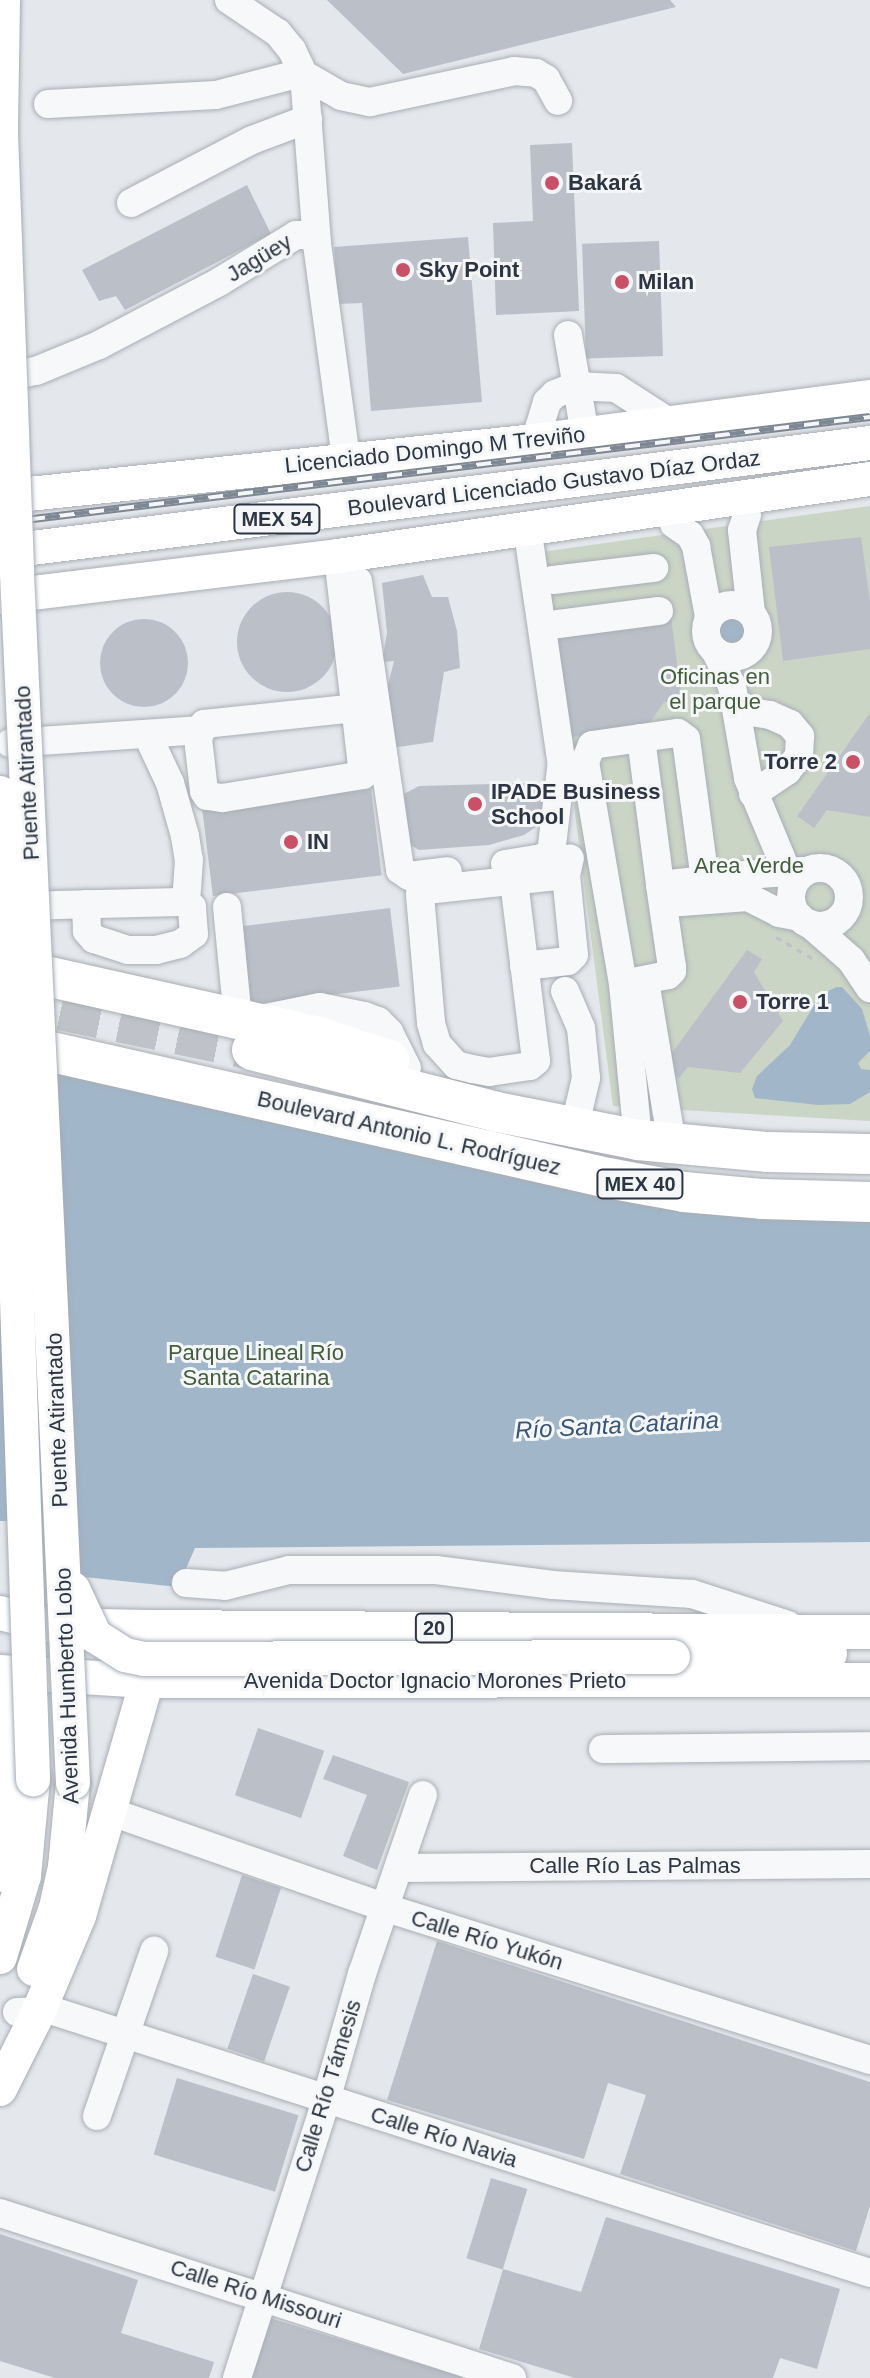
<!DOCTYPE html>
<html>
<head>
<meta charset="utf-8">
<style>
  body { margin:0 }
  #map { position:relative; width:870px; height:2378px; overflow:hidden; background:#e4e7eb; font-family:Arial,sans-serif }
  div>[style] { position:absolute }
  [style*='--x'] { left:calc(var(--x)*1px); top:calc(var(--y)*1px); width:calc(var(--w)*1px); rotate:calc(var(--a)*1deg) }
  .green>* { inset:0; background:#cad5c6 }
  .water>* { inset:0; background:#a1b6c9 }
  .round { border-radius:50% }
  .building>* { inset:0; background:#bbc0c8; transform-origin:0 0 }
  .highway-tunnel>* { height:40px; margin-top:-20px; transform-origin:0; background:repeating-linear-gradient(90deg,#bfc3c9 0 40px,transparent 0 60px) }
  .path>* { height:3px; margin-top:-1.5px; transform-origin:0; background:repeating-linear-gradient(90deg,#bec1c7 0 6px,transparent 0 12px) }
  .roads { filter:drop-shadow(0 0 2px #a9aeb5) drop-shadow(0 0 2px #a9aeb5) }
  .minor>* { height:28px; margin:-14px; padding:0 14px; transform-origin:14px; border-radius:14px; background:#f7f8fa }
  .minor>.ring { margin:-14px; padding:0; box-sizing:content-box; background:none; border:28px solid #f7f8fa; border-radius:50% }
  .major>* { height:34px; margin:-17px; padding:0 17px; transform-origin:17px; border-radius:17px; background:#fff }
  .highway>* { height:40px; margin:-20px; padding:0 20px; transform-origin:20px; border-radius:20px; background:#fff }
  .rail>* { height:8px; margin-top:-4px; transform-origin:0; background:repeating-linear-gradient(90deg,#f4f6f8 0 15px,#7e8794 0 30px); box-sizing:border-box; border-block:2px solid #7e8794 }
  .bridges { filter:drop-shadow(0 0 2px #a4acb6) drop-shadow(0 0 2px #a4acb6) }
  .major-bridge>* { height:34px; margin:-17px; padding:0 17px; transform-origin:17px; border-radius:17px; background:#fff }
  .dots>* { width:22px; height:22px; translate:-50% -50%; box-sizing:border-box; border:4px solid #f4f6f8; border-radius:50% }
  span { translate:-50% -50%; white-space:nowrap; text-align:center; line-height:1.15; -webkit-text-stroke:6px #f4f6f8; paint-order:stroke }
  .shield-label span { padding:2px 6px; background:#f4f6f8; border:2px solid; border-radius:6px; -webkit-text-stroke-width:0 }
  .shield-label { font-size:20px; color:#2c3543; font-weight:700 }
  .poi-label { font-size:22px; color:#2c3543; font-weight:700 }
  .left { translate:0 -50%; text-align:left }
  .right { translate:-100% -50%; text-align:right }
  .street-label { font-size:22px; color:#2c3543 }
  .park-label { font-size:22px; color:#425e3a }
  .water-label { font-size:24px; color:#385575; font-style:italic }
</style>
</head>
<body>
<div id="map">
  <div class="green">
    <i style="clip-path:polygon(870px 506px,870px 1121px,613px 1106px,541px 552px)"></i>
  </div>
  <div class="water">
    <i class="round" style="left:717px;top:614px;width:32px;height:32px"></i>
    <i style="clip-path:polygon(837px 987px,842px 987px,862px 1009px,870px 1036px,870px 1051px,858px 1063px,861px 1069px,870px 1070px,870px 1092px,850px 1104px,818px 1105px,755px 1098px,752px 1089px,757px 1076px,790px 1045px,821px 994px)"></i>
    <i style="clip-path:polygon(30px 1067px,870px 1218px,870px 1542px,195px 1548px,178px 1587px,47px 1573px,45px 1521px,0 1521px,0 1179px)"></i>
  </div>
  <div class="building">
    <i style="clip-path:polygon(327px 0,670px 0,676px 7px,403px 74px)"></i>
    <i style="clip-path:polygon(572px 143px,579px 311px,496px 315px,493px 223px,533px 221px,530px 145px)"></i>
    <i style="clip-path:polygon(247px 185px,271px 234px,125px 310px,116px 296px,99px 301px,82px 270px)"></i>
    <i style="clip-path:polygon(468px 237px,482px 402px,371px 411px,362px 303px,338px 304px,334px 247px)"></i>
    <i style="left:659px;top:241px;width:115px;height:77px;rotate:88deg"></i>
    <i style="clip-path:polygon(861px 537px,870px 601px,870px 649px,783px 661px,769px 547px)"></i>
    <i style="clip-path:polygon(423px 575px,432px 597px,448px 597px,457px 631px,460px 668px,444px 672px,433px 742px,384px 749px,377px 687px,388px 685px,394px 661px,382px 662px,387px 633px,382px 583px)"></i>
    <i class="round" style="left:237px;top:592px;width:100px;height:100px"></i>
    <i style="clip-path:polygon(671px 617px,682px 701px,664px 702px,647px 727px,565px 738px,551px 634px)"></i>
    <i class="round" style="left:100px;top:619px;width:88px;height:88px"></i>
    <i style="clip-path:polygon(870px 713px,870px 817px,827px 810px,814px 828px,797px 816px)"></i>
    <i style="clip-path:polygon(526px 783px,539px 790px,546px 803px,548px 819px,524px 835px,489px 845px,419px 850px,404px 841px,400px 796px,419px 786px)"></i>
    <i style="left:371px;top:789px;width:87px;height:170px;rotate:83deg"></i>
    <i style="left:390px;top:908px;width:79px;height:154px;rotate:83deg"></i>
    <i style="clip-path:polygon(747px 950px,762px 959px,754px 972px,783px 1021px,740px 1073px,688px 1067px,679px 1078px,664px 1064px)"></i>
    <i style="left:258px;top:1728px;width:70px;height:71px;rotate:19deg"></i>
    <i style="clip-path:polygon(333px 1755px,409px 1782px,377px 1870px,343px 1856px,367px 1795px,323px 1779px)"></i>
    <i style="left:242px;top:1875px;width:41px;height:86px;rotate:18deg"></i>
    <i style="clip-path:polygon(437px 1941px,870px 2082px,870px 2206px,856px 2251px,620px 2174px,646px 2095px,608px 2083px,584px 2159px,387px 2100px)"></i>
    <i style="left:253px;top:1974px;width:39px;height:79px;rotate:19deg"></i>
    <i style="left:177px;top:2078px;width:127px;height:80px;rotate:17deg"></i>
    <i style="left:491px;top:2178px;width:38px;height:84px;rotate:17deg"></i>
    <i style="clip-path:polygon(606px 2217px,840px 2289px,817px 2369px,780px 2358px,773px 2378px,575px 2378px,479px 2349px,503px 2269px,581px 2292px)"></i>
    <i style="clip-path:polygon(0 2234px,138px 2280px,121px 2333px,214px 2362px,209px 2378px,55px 2378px,0 2361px)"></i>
    <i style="clip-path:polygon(270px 2318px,463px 2377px,463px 2378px,252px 2378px)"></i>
  </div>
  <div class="highway-tunnel">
    <i style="--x:2;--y:998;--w:255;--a:11.7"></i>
  </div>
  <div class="path">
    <i style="--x:776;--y:937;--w:48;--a:30.3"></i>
  </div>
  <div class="roads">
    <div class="minor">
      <i style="--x:229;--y:0;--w:59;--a:34"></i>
      <i style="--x:278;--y:33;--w:22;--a:51"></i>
      <i style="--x:292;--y:50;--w:19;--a:65"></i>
      <i style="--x:300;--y:67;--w:21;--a:76"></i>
      <i style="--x:305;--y:87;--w:157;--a:85.6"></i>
      <i style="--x:48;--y:104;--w:168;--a:-3.1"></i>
      <i style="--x:216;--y:95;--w:88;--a:-14.5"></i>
      <i style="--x:301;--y:73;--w:46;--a:29.9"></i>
      <i style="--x:341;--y:96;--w:30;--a:12"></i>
      <i style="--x:370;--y:102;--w:147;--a:-12.1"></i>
      <i style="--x:514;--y:71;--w:22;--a:5"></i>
      <i style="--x:536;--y:73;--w:12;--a:31"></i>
      <i style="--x:546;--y:79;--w:25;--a:61"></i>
      <i style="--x:131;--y:203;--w:136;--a:-27.5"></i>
      <i style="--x:252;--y:140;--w:60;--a:-20.6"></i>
      <i style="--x:568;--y:335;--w:100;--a:80.3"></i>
      <i style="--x:0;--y:379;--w:37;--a:-13"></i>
      <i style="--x:36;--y:371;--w:68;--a:-22.4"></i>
      <i style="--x:99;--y:345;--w:136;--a:-27.7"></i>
      <i style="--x:219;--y:282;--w:90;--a:-31.4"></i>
      <i style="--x:296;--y:235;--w:14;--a:0"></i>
      <i style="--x:310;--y:235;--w:11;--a:52"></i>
      <i style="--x:317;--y:244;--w:217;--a:82.3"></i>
      <i style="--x:535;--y:441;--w:41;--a:-72.9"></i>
      <i style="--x:547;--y:402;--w:11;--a:-45"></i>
      <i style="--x:555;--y:394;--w:22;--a:-21"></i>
      <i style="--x:576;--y:386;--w:40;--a:2.9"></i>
      <i style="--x:616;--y:388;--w:67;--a:32.7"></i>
      <i style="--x:747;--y:515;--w:16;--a:108"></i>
      <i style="--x:742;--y:530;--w:83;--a:83.8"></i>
      <i style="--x:674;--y:524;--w:19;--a:35"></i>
      <i style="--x:690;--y:535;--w:13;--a:61"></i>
      <i style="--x:696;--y:546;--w:72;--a:79.6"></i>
      <i style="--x:529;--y:540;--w:244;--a:81.7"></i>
      <i style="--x:338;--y:556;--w:220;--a:83.5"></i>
      <i style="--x:363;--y:775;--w:143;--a:170.7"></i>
      <i style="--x:222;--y:798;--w:15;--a:-172"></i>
      <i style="--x:207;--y:796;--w:6;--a:-121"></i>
      <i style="--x:204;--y:791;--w:53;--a:-96.5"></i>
      <i style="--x:198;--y:738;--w:15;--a:-67"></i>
      <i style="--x:204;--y:724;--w:152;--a:-6"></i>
      <i style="--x:553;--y:580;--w:102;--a:-6.8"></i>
      <i style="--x:358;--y:581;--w:292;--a:81.7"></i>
      <i style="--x:400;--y:870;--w:11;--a:34"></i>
      <i style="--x:409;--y:876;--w:39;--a:-7"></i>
      <i class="ring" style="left:706px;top:605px;width:24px;height:24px"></i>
      <i style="--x:543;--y:626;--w:117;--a:-7.4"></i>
      <i style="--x:716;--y:652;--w:38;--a:65"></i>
      <i style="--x:732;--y:686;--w:93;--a:80.1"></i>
      <i style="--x:748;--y:778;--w:117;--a:67.4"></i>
      <i style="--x:734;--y:701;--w:20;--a:33"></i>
      <i style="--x:751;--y:712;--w:19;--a:9"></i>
      <i style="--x:770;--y:715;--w:22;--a:24"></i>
      <i style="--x:790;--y:724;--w:16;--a:50"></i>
      <i style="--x:800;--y:736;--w:20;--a:93"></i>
      <i style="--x:799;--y:756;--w:19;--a:129"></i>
      <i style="--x:787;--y:771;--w:41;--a:145.9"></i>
      <i style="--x:147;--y:734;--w:54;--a:64.9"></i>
      <i style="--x:170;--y:783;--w:55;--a:74.2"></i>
      <i style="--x:185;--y:836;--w:24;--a:81"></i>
      <i style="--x:189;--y:860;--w:42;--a:94.1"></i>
      <i style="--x:641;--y:738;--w:148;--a:82.6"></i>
      <i style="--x:660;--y:885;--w:83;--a:81.7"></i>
      <i style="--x:672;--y:967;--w:4;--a:90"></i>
      <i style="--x:672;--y:971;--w:6;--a:135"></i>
      <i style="--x:668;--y:975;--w:46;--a:168.7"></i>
      <i style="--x:623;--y:984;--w:225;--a:-99.7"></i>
      <i style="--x:585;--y:762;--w:18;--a:-68"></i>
      <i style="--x:592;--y:745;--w:49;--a:-8.1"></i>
      <i style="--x:641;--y:738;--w:37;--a:-8"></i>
      <i style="--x:678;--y:733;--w:10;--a:37"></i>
      <i style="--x:686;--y:739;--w:135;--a:82.3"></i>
      <i style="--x:704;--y:873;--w:11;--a:131"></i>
      <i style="--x:697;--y:881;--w:37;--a:174"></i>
      <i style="--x:10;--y:743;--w:189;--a:-3.9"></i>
      <i style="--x:505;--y:864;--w:33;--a:-9"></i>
      <i style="--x:538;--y:859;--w:14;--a:-21"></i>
      <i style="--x:551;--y:854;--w:94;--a:-83.3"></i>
      <i class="ring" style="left:791px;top:868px;width:30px;height:30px"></i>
      <i style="--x:702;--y:878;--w:101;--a:-4"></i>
      <i style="--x:514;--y:881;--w:181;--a:83"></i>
      <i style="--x:536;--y:1061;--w:8;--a:140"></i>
      <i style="--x:530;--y:1066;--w:41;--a:171.7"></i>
      <i style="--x:489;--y:1072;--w:17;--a:-170"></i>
      <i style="--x:472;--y:1069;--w:16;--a:-166"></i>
      <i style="--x:456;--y:1065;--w:28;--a:-132"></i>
      <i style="--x:437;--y:1044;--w:22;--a:-106"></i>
      <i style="--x:431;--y:1023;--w:129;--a:-94.9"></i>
      <i style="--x:420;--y:894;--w:7;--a:-34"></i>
      <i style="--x:426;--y:890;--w:141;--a:-6.1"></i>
      <i style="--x:668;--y:903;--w:80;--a:-4.3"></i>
      <i style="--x:748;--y:897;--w:35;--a:27"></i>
      <i style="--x:779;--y:913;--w:21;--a:11"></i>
      <i style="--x:17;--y:907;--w:41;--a:-2.8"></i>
      <i style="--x:58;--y:905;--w:122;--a:-1.4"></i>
      <i style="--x:180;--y:902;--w:6;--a:0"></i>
      <i style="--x:186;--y:902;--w:8;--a:40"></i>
      <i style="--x:192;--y:907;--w:27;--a:86"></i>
      <i style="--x:194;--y:934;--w:17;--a:144"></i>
      <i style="--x:180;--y:944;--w:25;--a:166"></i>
      <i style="--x:156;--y:950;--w:28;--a:180"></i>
      <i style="--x:128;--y:950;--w:36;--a:-162"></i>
      <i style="--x:94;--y:939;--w:11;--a:-131"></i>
      <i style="--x:87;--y:931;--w:27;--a:-92"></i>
      <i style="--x:227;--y:907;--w:113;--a:84.4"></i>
      <i style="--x:810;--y:924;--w:55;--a:41.3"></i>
      <i style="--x:851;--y:960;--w:34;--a:56"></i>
      <i style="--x:524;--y:966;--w:44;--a:-6.5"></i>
      <i style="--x:568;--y:961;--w:8;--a:-45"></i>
      <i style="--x:574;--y:955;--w:80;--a:-95.7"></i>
      <i style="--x:566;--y:875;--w:17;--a:-77"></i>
      <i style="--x:645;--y:981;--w:165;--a:80.6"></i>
      <i style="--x:623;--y:984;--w:157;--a:84.5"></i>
      <i style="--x:565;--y:991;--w:40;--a:66.6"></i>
      <i style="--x:581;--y:1028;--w:50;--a:84.3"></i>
      <i style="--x:586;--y:1078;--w:52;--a:103.2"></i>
      <i style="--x:261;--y:1019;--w:60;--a:-11.5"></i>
      <i style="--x:320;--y:1007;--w:45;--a:11.6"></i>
      <i style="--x:364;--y:1016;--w:15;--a:20"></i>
      <i style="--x:378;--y:1021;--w:16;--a:45"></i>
      <i style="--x:389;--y:1032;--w:40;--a:63.4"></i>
      <i style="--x:186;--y:1583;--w:39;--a:4"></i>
      <i style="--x:225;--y:1586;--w:66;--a:-14"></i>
      <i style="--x:289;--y:1570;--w:147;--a:0"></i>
      <i style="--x:436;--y:1570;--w:118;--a:7.3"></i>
      <i style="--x:553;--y:1585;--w:139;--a:3.7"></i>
      <i style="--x:692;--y:1594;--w:101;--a:17.9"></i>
      <i style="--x:603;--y:1749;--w:267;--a:-0.6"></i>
      <i style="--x:108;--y:1811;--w:294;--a:19.2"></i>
      <i style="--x:386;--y:1908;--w:507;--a:17.43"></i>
      <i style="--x:400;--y:1868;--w:470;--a:-0.5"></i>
      <i style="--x:17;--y:2012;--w:36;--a:-2"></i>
      <i style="--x:53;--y:2011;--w:858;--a:17.78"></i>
      <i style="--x:97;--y:2116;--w:175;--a:-70.9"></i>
      <i style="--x:0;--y:2213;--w:538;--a:17.86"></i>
      <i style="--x:237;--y:2378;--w:292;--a:-72.2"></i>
      <i style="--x:326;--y:2100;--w:131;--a:-74.1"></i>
      <i style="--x:362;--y:1974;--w:189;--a:-71.2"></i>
    </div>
    <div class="major">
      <i style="--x:0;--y:497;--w:538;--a:-5.98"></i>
      <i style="--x:535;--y:441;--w:338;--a:-7.5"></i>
      <i style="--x:0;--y:552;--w:877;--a:-7.14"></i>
      <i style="--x:0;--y:597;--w:340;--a:-6.9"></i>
      <i style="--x:338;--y:556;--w:538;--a:-8.24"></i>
      <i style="--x:0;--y:1613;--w:49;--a:14"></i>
      <i style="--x:48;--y:1625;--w:101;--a:1.1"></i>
      <i style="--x:149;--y:1627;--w:721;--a:0.4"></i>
      <i style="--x:675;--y:1657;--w:155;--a:-1.1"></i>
      <i style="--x:0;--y:1672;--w:147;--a:3.5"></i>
      <i style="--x:147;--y:1681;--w:723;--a:-0.08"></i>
      <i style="--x:0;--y:1697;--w:89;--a:85.5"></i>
      <i style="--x:7;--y:1786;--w:89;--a:94.5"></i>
      <i style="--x:0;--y:1957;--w:84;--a:-73.5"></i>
      <i style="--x:24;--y:1876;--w:97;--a:-84.7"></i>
      <i style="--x:34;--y:1969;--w:65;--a:-70.2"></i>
      <i style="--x:56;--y:1908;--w:42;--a:-77.6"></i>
      <i style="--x:65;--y:1867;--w:84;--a:-84.6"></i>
      <i style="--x:0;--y:2089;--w:85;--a:-63.4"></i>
      <i style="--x:38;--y:2013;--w:105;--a:-67.1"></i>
      <i style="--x:79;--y:1916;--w:245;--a:-73.9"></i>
    </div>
    <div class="highway">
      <i style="--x:1;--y:966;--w:326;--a:12.6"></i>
      <i style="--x:319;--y:1037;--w:74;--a:18.2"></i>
      <i style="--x:3;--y:1041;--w:620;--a:12.76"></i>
      <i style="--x:608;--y:1178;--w:77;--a:10.4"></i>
      <i style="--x:684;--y:1192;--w:78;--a:5.1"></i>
      <i style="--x:762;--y:1199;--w:108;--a:1.6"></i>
      <i style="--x:252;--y:1050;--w:253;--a:14.2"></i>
      <i style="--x:497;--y:1112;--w:144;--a:11.2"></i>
      <i style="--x:638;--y:1140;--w:131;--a:5.3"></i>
      <i style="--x:768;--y:1152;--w:102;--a:1.1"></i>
    </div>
  </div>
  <div class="rail">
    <i style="--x:0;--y:523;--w:876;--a:-6.95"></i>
  </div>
  <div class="bridges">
    <div class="major-bridge">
      <i style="--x:3;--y:0;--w:132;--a:90.9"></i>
      <i style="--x:1;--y:132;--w:442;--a:87.9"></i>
      <i style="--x:17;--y:574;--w:1210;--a:87.35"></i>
      <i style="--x:0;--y:793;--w:987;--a:88.08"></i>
      <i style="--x:73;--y:1589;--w:52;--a:64.9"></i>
      <i style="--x:95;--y:1636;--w:36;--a:32"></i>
      <i style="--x:125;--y:1655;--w:19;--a:12"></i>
      <i style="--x:144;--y:1659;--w:529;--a:-0.22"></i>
    </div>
  </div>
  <div class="dots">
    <i style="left:552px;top:183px;background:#c95066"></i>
    <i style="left:403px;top:270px;background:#c95066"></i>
    <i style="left:622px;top:282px;background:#c95066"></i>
    <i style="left:853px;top:762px;background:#c95066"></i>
    <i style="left:475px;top:804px;background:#c95066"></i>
    <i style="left:291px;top:842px;background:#c95066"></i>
    <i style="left:740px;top:1002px;background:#c95066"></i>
  </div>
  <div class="shield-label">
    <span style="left:277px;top:519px">MEX 54</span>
    <span style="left:640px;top:1184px">MEX 40</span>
    <span style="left:434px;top:1628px">20</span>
  </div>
  <div class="poi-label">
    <span class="left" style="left:568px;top:183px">Bakará</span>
    <span class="left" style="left:419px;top:270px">Sky Point</span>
    <span class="left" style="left:638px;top:282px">Milan</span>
    <span class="right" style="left:837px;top:762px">Torre 2</span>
    <span class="left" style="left:491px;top:804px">IPADE Business<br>School</span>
    <span class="left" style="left:307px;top:842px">IN</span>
    <span class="left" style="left:756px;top:1002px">Torre 1</span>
  </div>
  <div class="street-label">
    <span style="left:259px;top:258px;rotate:-31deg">Jagüey</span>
    <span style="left:435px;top:450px;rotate:-6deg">Licenciado Domingo M Treviño</span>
    <span style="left:554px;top:483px;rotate:-7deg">Boulevard Licenciado Gustavo Díaz Ordaz</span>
    <span style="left:27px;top:773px;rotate:-93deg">Puente Atirantado</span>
    <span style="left:409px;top:1133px;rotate:13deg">Boulevard Antonio L. Rodríguez</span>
    <span style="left:57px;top:1420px;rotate:-92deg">Puente Atirantado</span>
    <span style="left:435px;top:1681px">Avenida Doctor Ignacio Morones Prieto</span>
    <span style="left:67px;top:1686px;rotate:-92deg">Avenida Humberto Lobo</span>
    <span style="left:635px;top:1866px">Calle Río Las Palmas</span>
    <span style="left:487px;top:1940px;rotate:17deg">Calle Río Yukón</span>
    <span style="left:328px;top:2086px;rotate:-73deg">Calle Río Támesis</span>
    <span style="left:444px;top:2137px;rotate:18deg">Calle Río Navia</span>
    <span style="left:256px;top:2294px;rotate:18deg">Calle Río Missouri</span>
  </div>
  <div class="park-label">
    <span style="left:715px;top:689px">Oficinas en<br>el parque</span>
    <span style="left:749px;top:866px">Area Verde</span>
    <span style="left:256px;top:1365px">Parque Lineal Río<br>Santa Catarina</span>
  </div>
  <div class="water-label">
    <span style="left:617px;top:1425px;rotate:-3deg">Río Santa Catarina</span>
  </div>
</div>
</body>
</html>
